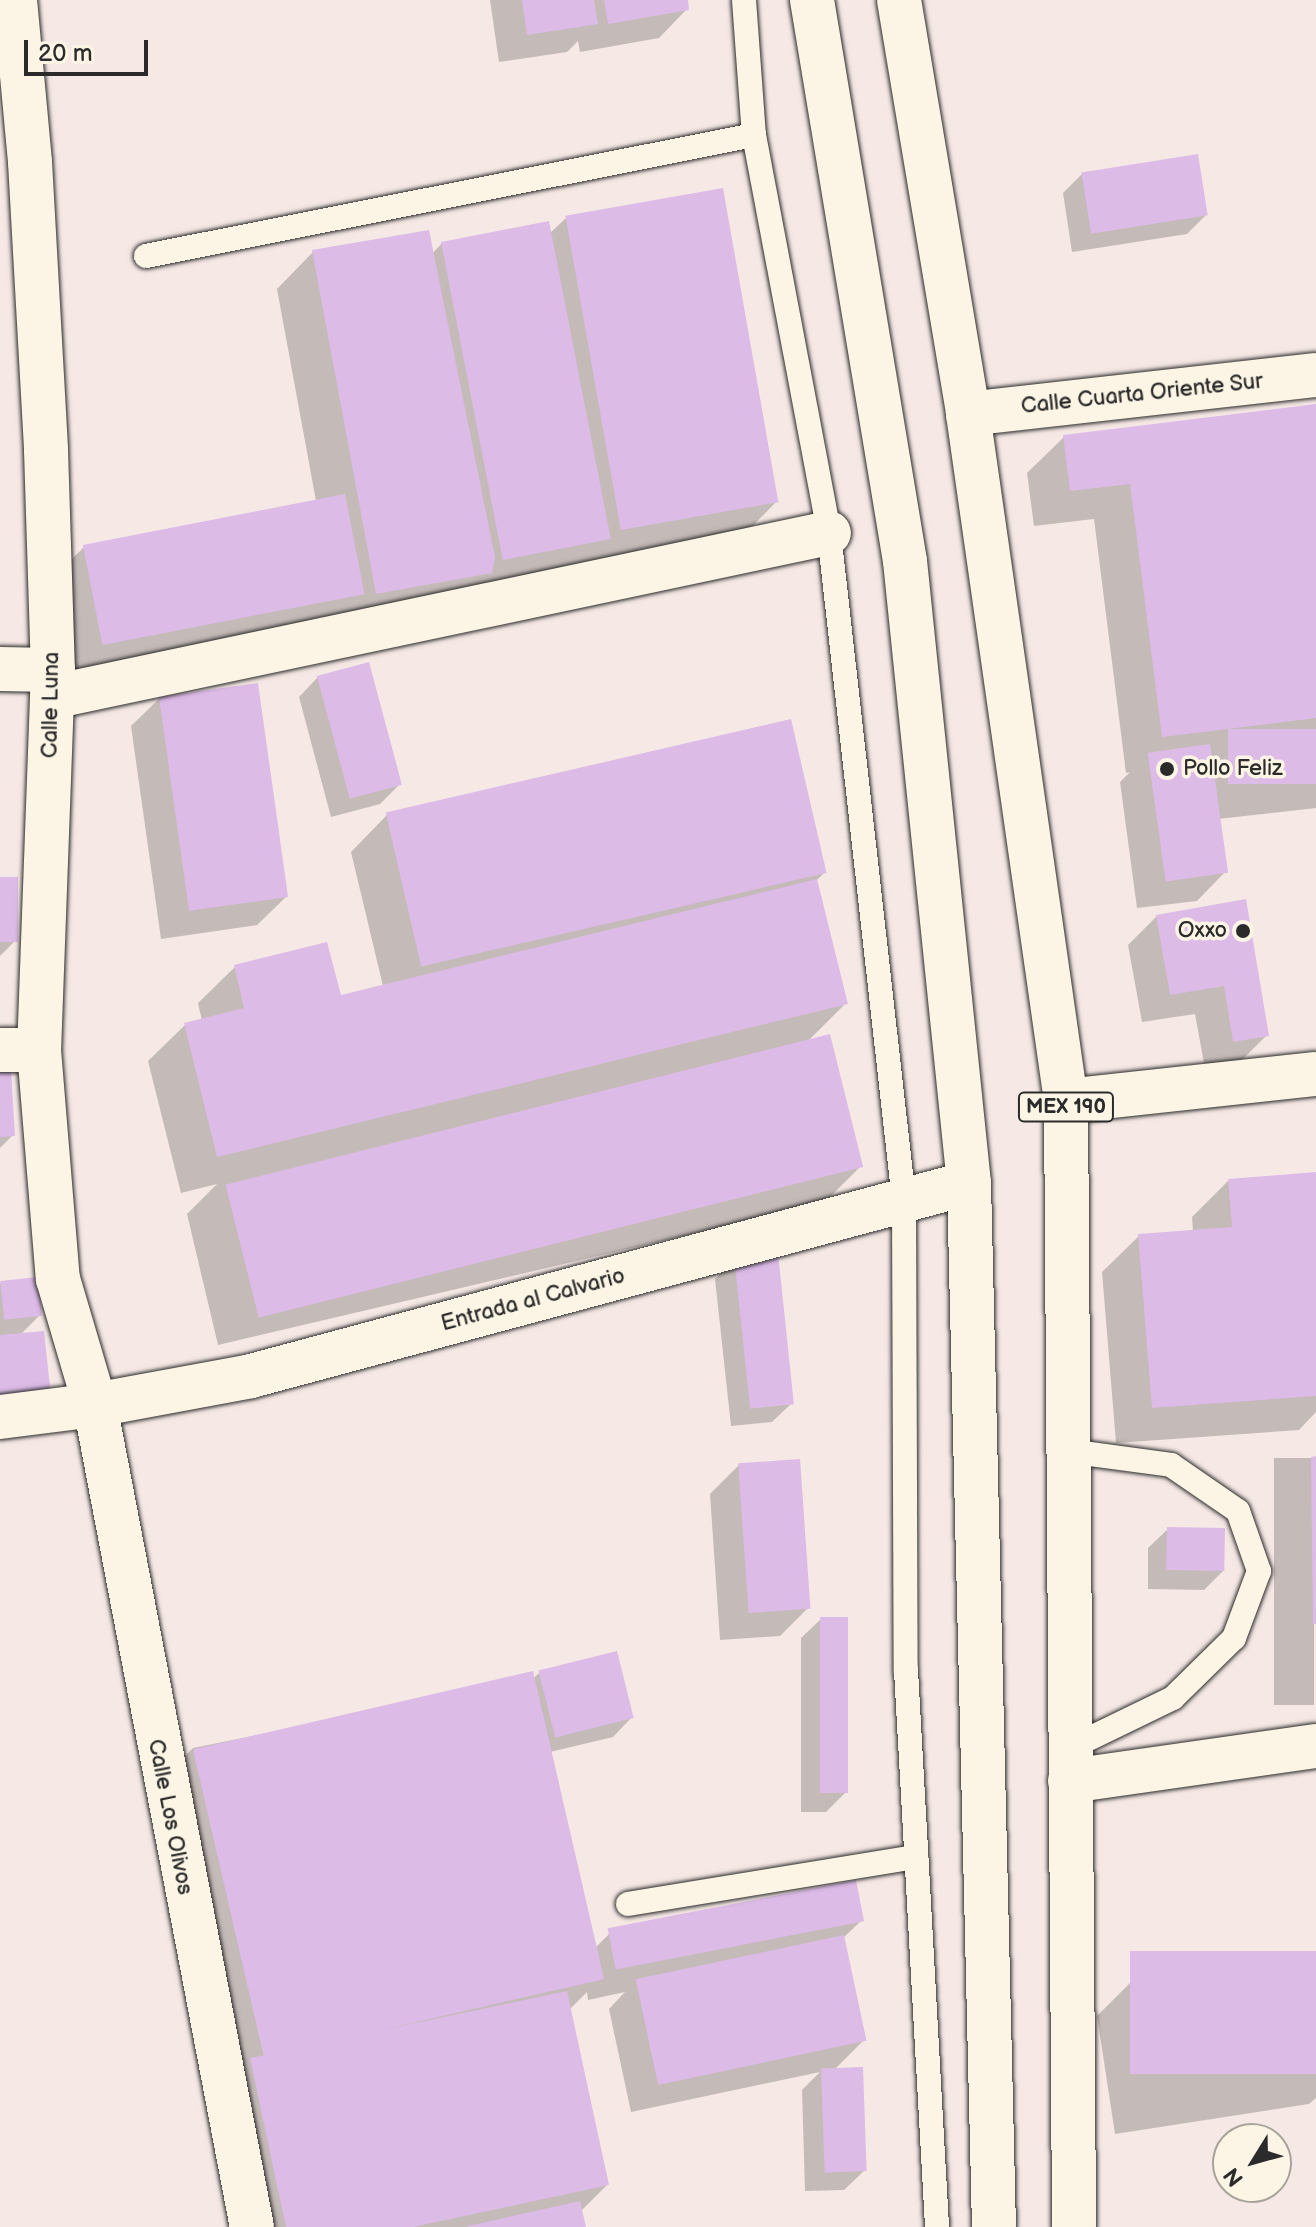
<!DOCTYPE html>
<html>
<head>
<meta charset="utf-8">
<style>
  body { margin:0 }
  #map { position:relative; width:1316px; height:2227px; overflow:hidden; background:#f6e9e5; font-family:"Balsamiq Sans",sans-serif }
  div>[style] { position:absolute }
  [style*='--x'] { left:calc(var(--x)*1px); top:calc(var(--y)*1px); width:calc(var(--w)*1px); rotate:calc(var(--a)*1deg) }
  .shadow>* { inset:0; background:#0003; transform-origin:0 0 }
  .building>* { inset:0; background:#dcbbe7; transform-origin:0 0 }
  .roads { filter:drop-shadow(0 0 2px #2b2b2b) drop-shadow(0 0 2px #2b2b2b) }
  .lane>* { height:24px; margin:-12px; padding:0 12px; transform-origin:12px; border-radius:12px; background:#fcf5e5 }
  .street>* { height:44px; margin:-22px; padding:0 22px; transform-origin:22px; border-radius:22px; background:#fcf5e5 }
  .primary>* { height:44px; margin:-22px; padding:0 22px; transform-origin:22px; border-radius:22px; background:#fcf5e5 }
  .dots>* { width:22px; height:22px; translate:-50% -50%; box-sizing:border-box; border:4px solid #fcf5e5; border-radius:50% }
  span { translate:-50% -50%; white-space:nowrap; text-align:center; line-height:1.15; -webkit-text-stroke:7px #fcf5e5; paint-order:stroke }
  .shield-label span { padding:2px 6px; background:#fcf5e5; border:2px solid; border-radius:6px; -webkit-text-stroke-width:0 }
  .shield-label { font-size:20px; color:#2b2b2b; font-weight:700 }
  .street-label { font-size:22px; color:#2b2b2b }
  .poi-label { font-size:22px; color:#2b2b2b }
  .left { translate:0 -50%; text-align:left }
  .right { translate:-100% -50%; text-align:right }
  .north { position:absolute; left:1212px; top:2123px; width:80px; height:80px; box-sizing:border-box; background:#fcf5e5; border:2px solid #a8a49b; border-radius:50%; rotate:233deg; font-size:22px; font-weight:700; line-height:32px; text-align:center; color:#2b2b2b }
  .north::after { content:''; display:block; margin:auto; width:28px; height:36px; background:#2b2b2b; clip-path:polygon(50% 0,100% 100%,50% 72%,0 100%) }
  .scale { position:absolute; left:24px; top:40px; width:124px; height:36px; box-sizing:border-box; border:4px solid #2b2b2b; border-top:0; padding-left:10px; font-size:24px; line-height:28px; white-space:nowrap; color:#2b2b2b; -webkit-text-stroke:6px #fcf5e5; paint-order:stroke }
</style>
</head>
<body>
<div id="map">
  <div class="shadow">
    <i style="clip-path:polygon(490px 0,686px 0,687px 9px,659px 38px,580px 52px,578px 41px,567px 52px,499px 62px)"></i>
    <i style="clip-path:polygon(1082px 174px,1206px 215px,1187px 234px,1072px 252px,1063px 193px)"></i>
    <i style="clip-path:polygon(566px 218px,777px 501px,741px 538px,585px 565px,585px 561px,571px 575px,66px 681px,47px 584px,84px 547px,316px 501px,277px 289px,313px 252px,432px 254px,442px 243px,549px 234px)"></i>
    <i style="clip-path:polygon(1316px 406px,1316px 808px,1218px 819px,1225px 872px,1197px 901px,1137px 908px,1120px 782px,1130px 772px,1126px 773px,1094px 519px,1034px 526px,1027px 473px,1064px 437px)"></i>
    <i style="clip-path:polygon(318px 677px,399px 785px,380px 804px,331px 817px,299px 697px)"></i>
    <i style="clip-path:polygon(160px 698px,286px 897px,257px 925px,161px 939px,131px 726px)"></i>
    <i style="clip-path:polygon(387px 815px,825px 872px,816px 881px,846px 1003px,808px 1041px,860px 1167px,824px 1203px,218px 1345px,187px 1214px,217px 1184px,181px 1193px,148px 1061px,185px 1025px,202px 1021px,198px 1003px,235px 967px,339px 997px,383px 986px,351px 852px)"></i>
    <i style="clip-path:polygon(0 879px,15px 941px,0 956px)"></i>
    <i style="clip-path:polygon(1244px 901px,1267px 1035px,1239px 1063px,1205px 1069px,1195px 1014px,1142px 1022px,1128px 945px,1157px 916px)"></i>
    <i style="clip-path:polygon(0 1073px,13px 1135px,0 1148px)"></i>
    <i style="clip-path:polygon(1316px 1174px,1316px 1412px,1299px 1430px,1116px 1443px,1102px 1272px,1139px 1236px,1193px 1232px,1192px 1217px,1228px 1181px)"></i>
    <i style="clip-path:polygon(735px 1260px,792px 1403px,772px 1422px,731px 1426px,715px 1279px)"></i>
    <i style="clip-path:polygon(0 1283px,40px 1315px,20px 1335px,0 1436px)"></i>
    <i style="left:1314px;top:1458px;width:247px;height:40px;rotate:90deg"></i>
    <i style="clip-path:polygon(739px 1465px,808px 1608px,780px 1636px,720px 1640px,710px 1494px)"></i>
    <i style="clip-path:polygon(1168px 1529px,1223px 1571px,1204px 1590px,1148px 1589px,1148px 1548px)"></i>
    <i style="clip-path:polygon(821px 1619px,845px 1793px,826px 1812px,801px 1812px,801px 1638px)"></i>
    <i style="clip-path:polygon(539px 1673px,632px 1717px,613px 1737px,550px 1752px,594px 1949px,609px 1934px,862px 1920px,842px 1939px,864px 2040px,834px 2070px,864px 2171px,844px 2190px,805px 2191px,802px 2090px,820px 2072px,631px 2112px,609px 2009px,625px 1992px,588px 2000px,587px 1992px,569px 2010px,607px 2185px,580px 2212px,584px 2227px,243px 2227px,156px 1785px,193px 1748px,533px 1679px)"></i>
    <i style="clip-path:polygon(1316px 1953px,1316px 2098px,1309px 2104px,1115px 2134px,1097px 2016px,1133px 1980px)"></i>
  </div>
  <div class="building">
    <i style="clip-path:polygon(522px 0,594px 0,598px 24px,527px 35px)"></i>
    <i style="clip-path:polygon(604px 0,688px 0,689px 10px,608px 24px)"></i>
    <i style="left:1198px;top:154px;width:62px;height:118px;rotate:81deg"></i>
    <i style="left:723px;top:188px;width:319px;height:160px;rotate:80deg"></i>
    <i style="left:549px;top:221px;width:324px;height:110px;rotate:79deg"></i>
    <i style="clip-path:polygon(429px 230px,495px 557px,492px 573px,376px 594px,312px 250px)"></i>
    <i style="clip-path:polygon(1316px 404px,1316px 718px,1162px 737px,1130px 484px,1070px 491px,1063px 435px)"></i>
    <i style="left:345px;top:494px;width:102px;height:267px;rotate:79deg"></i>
    <i style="left:369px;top:662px;width:127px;height:54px;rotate:75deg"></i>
    <i style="left:258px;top:683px;width:216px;height:100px;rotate:82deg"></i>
    <i style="left:791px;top:719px;width:158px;height:416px;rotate:77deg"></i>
    <i style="left:1316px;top:729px;width:55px;height:88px;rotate:90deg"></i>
    <i style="left:1210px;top:744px;width:130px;height:63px;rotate:82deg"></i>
    <i style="left:0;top:877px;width:18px;height:65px"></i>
    <i style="clip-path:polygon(817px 879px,848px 1004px,217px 1157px,184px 1023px,244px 1008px,234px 965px,327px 942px,341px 995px)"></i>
    <i style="clip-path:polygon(1246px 899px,1269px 1036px,1233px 1042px,1224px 986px,1170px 995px,1156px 915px)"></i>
    <i style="left:830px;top:1034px;width:137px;height:623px;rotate:76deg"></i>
    <i style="clip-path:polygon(11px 1070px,15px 1136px,0 1137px,0 1071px)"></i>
    <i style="clip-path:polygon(1316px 1172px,1316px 1396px,1152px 1408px,1138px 1234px,1232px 1227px,1228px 1179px)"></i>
    <i style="left:778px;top:1253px;width:152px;height:44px;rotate:84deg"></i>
    <i style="left:38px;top:1277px;width:39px;height:38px;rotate:84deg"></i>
    <i style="clip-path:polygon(44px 1331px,52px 1406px,0 1411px,0 1335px)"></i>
    <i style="clip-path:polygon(1316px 1456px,1316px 1624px,1313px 1624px,1311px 1457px)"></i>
    <i style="left:800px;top:1459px;width:150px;height:62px;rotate:86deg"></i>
    <i style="left:1167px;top:1527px;width:58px;height:43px;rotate:1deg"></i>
    <i style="left:820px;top:1617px;width:28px;height:176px"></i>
    <i style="left:617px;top:1651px;width:69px;height:81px;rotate:76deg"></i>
    <i style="left:533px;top:1671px;width:316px;height:349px;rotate:77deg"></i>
    <i style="left:856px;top:1880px;width:42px;height:253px;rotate:79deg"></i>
    <i style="left:844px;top:1935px;width:108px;height:213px;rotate:78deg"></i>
    <i style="left:1316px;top:1951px;width:123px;height:186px;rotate:90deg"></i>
    <i style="clip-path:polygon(567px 1991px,609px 2185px,413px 2227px,286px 2227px,250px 2058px)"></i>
    <i style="left:863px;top:2067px;width:104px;height:42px;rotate:88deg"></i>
    <i style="clip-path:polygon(580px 2201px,586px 2227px,468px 2227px,468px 2226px)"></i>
  </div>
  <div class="roads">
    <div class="lane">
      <i style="--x:744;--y:0;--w:135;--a:85.8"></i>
      <i style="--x:754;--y:135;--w:405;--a:79.3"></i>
      <i style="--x:829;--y:533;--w:672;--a:83.59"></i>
      <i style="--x:904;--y:1201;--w:469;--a:89.8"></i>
      <i style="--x:906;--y:1670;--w:558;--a:86.81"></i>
      <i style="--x:146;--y:256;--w:620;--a:-11.26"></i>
      <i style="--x:1068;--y:1451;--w:104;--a:7.7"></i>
      <i style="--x:1171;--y:1465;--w:81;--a:34.5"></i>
      <i style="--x:1238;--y:1511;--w:64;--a:70.7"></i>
      <i style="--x:1259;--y:1571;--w:72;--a:110.5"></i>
      <i style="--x:1234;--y:1638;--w:86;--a:135.5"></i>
      <i style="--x:1173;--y:1698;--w:114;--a:154.1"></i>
      <i style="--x:628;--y:1904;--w:292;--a:-9.3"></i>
    </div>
    <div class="street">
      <i style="--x:15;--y:0;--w:163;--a:84.7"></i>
      <i style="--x:30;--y:162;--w:288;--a:86.8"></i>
      <i style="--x:46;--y:450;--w:220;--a:88.2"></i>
      <i style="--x:53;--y:670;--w:380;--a:92.1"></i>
      <i style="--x:39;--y:1050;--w:230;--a:85.3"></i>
      <i style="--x:58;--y:1279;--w:131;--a:73.6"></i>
      <i style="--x:95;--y:1405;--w:837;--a:79.19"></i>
      <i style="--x:968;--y:414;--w:350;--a:-6.4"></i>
      <i style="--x:0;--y:669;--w:53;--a:1.1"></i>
      <i style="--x:52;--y:697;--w:794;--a:-11.92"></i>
      <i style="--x:0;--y:1050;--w:39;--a:0"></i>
      <i style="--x:1066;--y:1101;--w:251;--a:-6.2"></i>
      <i style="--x:0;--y:1417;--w:96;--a:-7.2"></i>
      <i style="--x:95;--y:1405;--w:159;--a:-10.5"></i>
      <i style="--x:251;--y:1376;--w:743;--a:-15.05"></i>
      <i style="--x:1070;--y:1781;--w:248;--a:-8.1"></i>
    </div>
    <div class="primary">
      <i style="--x:812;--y:0;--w:569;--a:80.59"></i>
      <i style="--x:905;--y:561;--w:625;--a:84.13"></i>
      <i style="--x:969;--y:1183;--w:1044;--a:88.63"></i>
      <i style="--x:899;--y:0;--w:420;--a:80.5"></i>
      <i style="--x:968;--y:414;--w:694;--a:81.88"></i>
      <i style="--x:1066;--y:1101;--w:1126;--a:89.59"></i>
    </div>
  </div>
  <div class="dots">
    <i style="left:1167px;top:769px;background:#2b2b2b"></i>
    <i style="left:1243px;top:931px;background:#2b2b2b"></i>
  </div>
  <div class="shield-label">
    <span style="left:1066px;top:1107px">MEX 190</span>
  </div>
  <div class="street-label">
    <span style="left:1142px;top:394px;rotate:-6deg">Calle Cuarta Oriente Sur</span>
    <span style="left:51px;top:705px;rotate:-89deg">Calle Luna</span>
    <span style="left:533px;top:1300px;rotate:-15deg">Entrada al Calvario</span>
    <span style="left:170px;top:1817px;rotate:79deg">Calle Los Olivos</span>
  </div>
  <div class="poi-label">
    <span class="left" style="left:1183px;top:769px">Pollo Feliz</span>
    <span class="right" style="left:1227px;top:931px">Oxxo</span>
  </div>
  <div class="north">N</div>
  <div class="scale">20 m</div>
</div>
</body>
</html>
